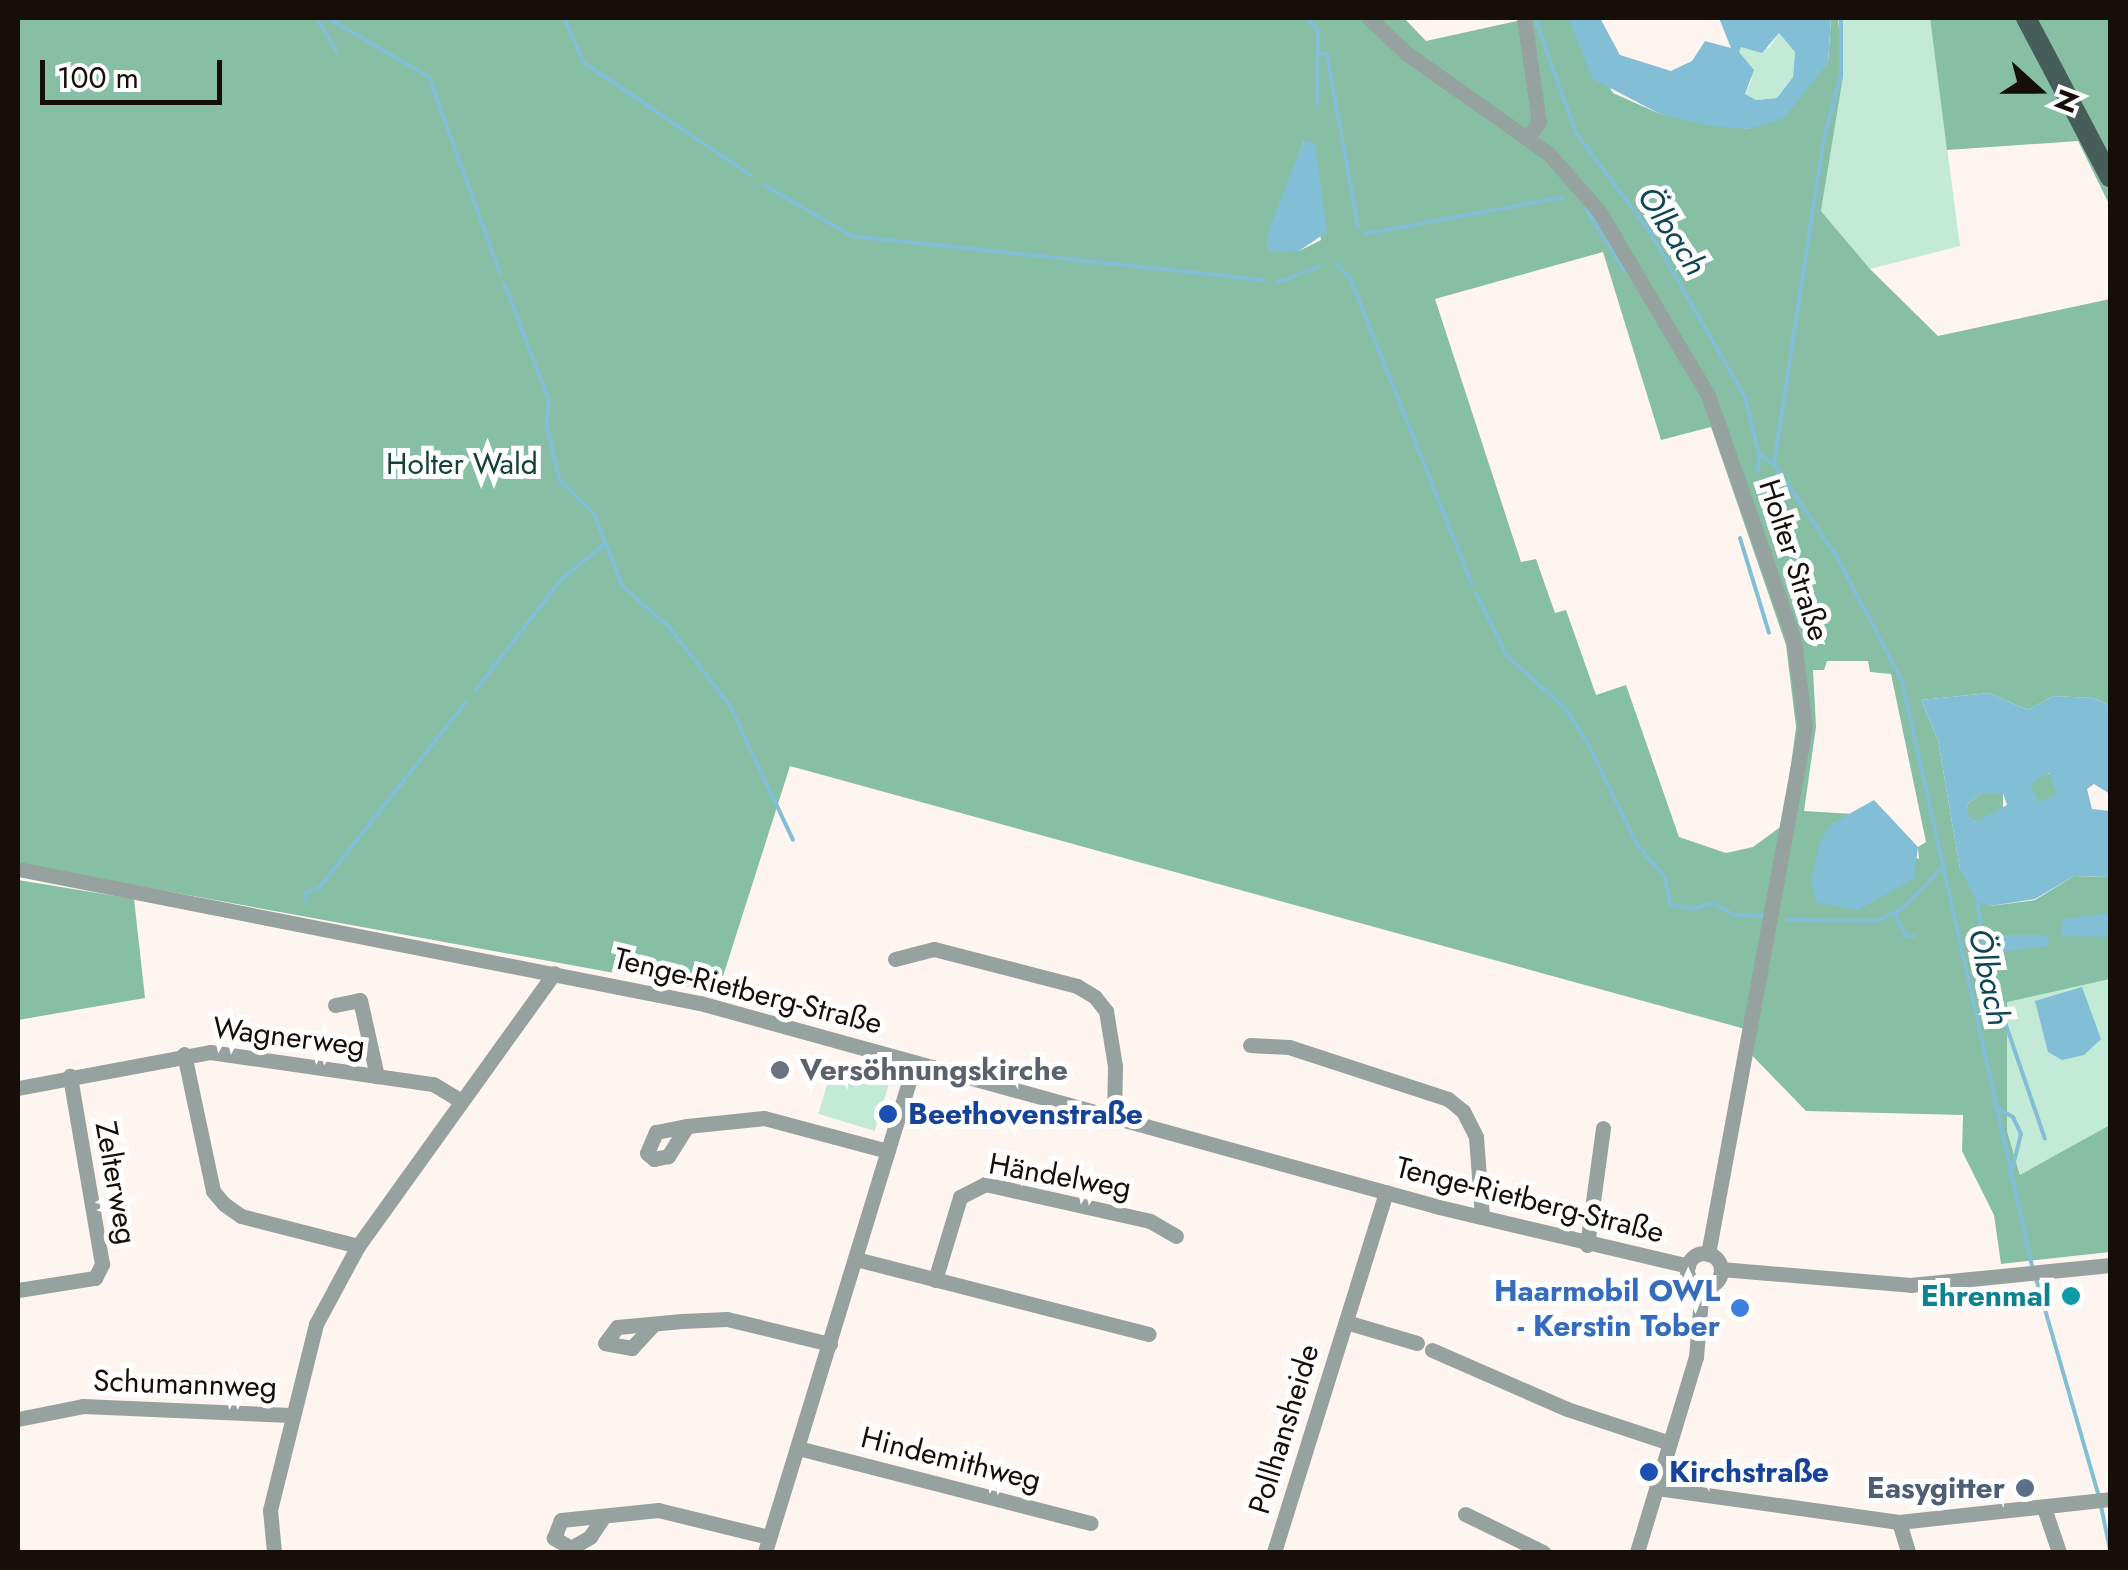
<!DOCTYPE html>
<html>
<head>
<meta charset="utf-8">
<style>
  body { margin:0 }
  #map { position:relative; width:2128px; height:1570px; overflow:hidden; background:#fff5f0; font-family:Jost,sans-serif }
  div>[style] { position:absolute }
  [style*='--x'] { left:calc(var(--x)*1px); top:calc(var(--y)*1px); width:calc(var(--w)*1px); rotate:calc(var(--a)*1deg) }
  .green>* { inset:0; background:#c2ead6; transform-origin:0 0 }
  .forest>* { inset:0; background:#86bfa4 }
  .round { border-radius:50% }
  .water>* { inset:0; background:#82bed5 }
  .stream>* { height:4px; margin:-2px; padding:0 2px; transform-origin:2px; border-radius:2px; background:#82bed5 }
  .minor>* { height:15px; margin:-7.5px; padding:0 7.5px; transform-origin:7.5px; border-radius:7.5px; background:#96a2a0 }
  .minor>.ring { margin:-7.5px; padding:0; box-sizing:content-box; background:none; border:15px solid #96a2a0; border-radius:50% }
  .major>* { height:20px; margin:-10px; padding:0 10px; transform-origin:10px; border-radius:10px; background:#475d5a }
  .dots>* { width:28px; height:28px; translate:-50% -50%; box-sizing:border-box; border:5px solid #fff; border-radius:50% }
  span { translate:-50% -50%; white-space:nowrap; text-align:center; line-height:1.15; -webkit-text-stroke:10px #fff; paint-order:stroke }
  .park-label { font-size:30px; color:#144331 }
  .street-label { font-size:30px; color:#160e09 }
  .worship-label { font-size:30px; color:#5b616d; font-weight:700 }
  .left { translate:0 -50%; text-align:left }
  .transit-label { font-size:30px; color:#164399; font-weight:700 }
  .shop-label { font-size:30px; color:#366cbe; font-weight:700 }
  .right { translate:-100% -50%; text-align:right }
  .culture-label { font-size:30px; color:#0d838f; font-weight:700 }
  .service-label { font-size:30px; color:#4e5e75; font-weight:700 }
  .water-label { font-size:32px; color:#104555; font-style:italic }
  .frame { position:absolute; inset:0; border:20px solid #160e09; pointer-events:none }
  .north { position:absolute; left:1988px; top:40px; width:100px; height:100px; -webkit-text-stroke:8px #fff; paint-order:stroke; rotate:111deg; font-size:28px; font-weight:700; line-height:40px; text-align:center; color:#160e09 }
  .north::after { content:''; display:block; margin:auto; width:35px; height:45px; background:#160e09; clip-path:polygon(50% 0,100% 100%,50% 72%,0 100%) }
  .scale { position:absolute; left:40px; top:60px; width:182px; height:45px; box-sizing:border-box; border:5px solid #160e09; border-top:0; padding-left:12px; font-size:30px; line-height:35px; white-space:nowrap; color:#160e09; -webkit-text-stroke:8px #fff; paint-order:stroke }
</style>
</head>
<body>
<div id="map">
  <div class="green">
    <i style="clip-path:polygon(1838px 18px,1930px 18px,1960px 246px,1870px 269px,1821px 211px,1843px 77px)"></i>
    <i style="clip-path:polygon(1779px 33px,1795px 52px,1793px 77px,1777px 98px,1756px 100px,1745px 94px,1752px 79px,1738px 53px,1741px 46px,1769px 48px)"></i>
    <i style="clip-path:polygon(2110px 979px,2110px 1125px,2021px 1176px,2007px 1131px,2007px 1001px)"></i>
    <i style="left:834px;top:1062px;width:59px;height:54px;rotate:17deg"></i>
  </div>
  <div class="forest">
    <i style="clip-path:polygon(evenodd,18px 18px,1404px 18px,1426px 41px,1530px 18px,1568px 18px,1613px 93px,1660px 114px,1749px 129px,1828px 63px,1831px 18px,1838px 18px,1843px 77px,1821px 211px,1870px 269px,1938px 336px,2110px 299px,2110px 706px,2094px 698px,2053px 696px,2028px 710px,1989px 693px,1921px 700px,1938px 740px,1960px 869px,1990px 906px,2035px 900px,2074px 876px,2110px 877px,2110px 979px,2007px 1002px,2007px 1131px,2020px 1175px,2110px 1125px,2110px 1252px,2001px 1264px,1994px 1215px,1962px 1151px,1963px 1115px,1806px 1111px,1743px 1046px,1745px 1029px,790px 766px,718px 992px,18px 864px,18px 18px,1304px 140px,1321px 240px,1299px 251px,1266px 246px,1304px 140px,18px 18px,1603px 252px,1661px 440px,1711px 427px,1786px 645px,1796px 727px,1783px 825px,1753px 847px,1726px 853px,1679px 837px,1626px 685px,1596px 695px,1566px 610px,1555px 613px,1536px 559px,1521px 562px,1435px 299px,1603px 252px,18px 18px,1827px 661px,1868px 661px,1870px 672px,1891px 674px,1926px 842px,1918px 847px,1919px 859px,1831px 824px,1854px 814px,1804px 811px,1816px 727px,1813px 670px,1824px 670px,1827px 661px)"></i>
    <i style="clip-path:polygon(1930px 18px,2110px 18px,2110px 206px,2078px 141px,1947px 150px)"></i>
    <i class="round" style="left:2029px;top:773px;width:30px;height:30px"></i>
    <i style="clip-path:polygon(1981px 793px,2003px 793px,2003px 812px,1975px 822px,1966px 815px,1968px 804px)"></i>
    <i style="clip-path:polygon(18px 880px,134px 899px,145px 998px,18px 1020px)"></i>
  </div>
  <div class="water">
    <i style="clip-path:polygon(evenodd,1568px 18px,1600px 18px,1620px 55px,1671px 71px,1692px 61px,1705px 41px,1731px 48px,1719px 18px,1831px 18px,1828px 63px,1784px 118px,1749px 129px,1711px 126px,1660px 114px,1593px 79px,1568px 18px,1779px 33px,1795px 52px,1793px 77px,1777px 98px,1756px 100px,1745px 94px,1754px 70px,1739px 52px,1741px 47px,1762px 53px,1779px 33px)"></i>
    <i style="clip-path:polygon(1304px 140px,1315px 143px,1327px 232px,1299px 251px,1272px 252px,1266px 246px,1270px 227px)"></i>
    <i style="clip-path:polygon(evenodd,1989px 693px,2028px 710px,2053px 696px,2094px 698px,2110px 706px,2110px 794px,2094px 784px,2087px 789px,2092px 809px,2110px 811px,2110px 877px,2074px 876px,2035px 899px,1990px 906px,1977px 901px,1960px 869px,1938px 740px,1921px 700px,1989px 693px,2049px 773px,2057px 794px,2039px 802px,2030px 784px,2049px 773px,1989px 693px,1981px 793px,2003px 793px,2007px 805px,1975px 822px,1967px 815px,1968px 804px,1981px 793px)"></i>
    <i style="clip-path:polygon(1874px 800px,1918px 847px,1914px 879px,1858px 910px,1817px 903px,1811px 882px,1820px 842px,1831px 824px)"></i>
    <i style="clip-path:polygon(2110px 913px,2110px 937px,2060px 936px,2063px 919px)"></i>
    <i style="clip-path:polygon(1997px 935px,2045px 935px,2049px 938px,2048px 946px,2003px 952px,1992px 948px)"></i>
    <i style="clip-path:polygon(2082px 987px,2101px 1039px,2084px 1055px,2062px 1060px,2048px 1052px,2035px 1001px)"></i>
  </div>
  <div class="stream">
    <i style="--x:317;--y:18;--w:39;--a:60"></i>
    <i style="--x:328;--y:18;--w:117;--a:30.3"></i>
    <i style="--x:429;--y:77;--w:208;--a:70.1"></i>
    <i style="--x:564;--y:18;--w:49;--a:66"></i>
    <i style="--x:584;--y:63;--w:202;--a:33.9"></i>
    <i style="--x:1306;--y:18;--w:17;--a:45"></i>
    <i style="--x:1318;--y:30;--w:75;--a:90.8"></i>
    <i style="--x:1535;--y:18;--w:122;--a:70.4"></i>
    <i style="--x:1576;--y:133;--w:124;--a:53.2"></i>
    <i style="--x:1650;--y:232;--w:190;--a:60.1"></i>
    <i style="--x:1745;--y:397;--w:59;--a:76.2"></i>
    <i style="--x:1759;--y:454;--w:18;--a:34"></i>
    <i style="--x:1841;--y:18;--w:57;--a:90"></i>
    <i style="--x:1841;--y:75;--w:64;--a:105.3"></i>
    <i style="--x:1824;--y:137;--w:331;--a:98.7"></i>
    <i style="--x:1774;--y:464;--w:112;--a:55.9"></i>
    <i style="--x:1837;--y:557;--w:140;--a:62.3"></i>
    <i style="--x:1902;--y:681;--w:599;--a:77.47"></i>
    <i style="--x:18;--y:19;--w:1;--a:-90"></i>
    <i style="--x:1318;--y:53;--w:9;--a:6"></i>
    <i style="--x:1327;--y:54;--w:12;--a:81"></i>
    <i style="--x:1329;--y:66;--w:164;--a:79.8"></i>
    <i style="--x:764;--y:185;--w:102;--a:30.1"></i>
    <i style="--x:852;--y:236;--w:415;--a:6.1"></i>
    <i style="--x:1586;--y:209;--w:72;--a:58.1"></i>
    <i style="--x:1364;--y:234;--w:202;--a:-10.5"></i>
    <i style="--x:1337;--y:265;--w:18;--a:45"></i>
    <i style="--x:1350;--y:278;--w:330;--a:68.3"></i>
    <i style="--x:504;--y:283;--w:126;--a:69.1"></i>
    <i style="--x:549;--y:401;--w:23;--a:97"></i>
    <i style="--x:546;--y:424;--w:59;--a:76.2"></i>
    <i style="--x:560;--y:481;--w:47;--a:44.1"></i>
    <i style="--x:594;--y:514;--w:79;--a:68.3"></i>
    <i style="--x:623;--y:587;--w:60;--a:40.9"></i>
    <i style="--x:668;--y:626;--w:99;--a:52"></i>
    <i style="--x:729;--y:704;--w:150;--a:64.8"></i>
    <i style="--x:1276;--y:283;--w:47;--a:-21.1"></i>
    <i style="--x:1758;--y:472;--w:18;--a:-87"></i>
    <i style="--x:1740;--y:538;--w:99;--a:73"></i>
    <i style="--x:1476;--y:593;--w:70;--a:63.8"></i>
    <i style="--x:1507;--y:656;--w:78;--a:41.9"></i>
    <i style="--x:1565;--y:708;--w:40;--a:57.1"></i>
    <i style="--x:1587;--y:742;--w:116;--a:63.9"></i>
    <i style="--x:1638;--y:846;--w:41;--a:48.9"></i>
    <i style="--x:1665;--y:877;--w:27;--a:80"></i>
    <i style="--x:1670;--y:904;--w:23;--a:13"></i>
    <i style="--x:1692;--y:909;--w:23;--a:-15"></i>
    <i style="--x:1714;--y:903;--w:23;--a:31"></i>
    <i style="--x:1734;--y:915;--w:30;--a:2"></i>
    <i style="--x:475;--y:691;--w:139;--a:-52.3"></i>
    <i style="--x:560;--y:581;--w:55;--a:-39.8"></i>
    <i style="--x:1977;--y:900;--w:65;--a:82"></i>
    <i style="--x:306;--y:901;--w:8;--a:-97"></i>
    <i style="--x:305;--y:893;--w:15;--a:-20"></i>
    <i style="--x:319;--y:888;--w:236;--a:-51.7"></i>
    <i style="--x:1894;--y:913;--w:25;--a:63"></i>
    <i style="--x:1905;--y:935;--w:9;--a:6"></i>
    <i style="--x:1787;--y:920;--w:90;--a:0.6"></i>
    <i style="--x:1877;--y:921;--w:30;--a:-26"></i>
    <i style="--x:1904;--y:908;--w:57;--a:-47.1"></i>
    <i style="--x:1994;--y:990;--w:157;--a:71.1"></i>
    <i style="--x:1995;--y:1107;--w:21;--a:29"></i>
    <i style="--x:2013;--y:1117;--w:19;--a:65"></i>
    <i style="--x:2021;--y:1134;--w:44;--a:104.3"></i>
    <i style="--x:2035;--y:1275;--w:231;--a:73.9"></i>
    <i style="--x:2101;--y:1506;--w:45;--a:78.4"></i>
  </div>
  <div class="minor">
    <i style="--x:1369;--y:18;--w:51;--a:43.4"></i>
    <i style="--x:1406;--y:53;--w:174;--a:35.2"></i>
    <i style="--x:1548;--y:153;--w:77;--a:48.7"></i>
    <i style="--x:1599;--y:211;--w:214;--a:59.4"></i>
    <i style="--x:1708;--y:395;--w:261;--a:70.7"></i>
    <i style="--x:1794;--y:641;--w:87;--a:82.7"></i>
    <i style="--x:1805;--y:727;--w:536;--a:100.43"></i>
    <i style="--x:1524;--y:18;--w:105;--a:81.8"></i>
    <i style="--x:1539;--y:122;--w:19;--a:126"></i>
    <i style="--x:18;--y:869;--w:695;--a:11.12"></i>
    <i style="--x:700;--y:1003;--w:767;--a:15.43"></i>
    <i style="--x:1439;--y:1207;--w:256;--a:13.3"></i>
    <i style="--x:895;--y:959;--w:40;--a:-14.4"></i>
    <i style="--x:934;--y:949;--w:148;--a:14.5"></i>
    <i style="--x:1077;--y:986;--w:21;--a:31"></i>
    <i style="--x:1095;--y:997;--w:18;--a:52"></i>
    <i style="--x:1106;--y:1011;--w:56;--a:80.7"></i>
    <i style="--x:1115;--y:1066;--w:50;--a:91.1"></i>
    <i style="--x:335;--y:1005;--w:25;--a:-11"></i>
    <i style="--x:360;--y:1000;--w:78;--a:77.4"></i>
    <i style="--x:1250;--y:1045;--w:39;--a:3"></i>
    <i style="--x:1289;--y:1047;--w:167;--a:18.1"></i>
    <i style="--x:1448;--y:1099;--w:19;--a:39"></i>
    <i style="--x:1463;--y:1111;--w:29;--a:63"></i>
    <i style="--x:1476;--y:1137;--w:80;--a:85.7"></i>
    <i style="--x:184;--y:1054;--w:140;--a:78"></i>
    <i style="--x:213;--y:1191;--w:17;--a:50"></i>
    <i style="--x:224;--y:1204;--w:21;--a:35"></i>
    <i style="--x:241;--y:1216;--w:121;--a:14.4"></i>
    <i style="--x:18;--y:1088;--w:195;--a:-10.6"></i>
    <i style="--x:210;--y:1052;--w:225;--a:8.2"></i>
    <i style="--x:433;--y:1084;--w:33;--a:31"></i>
    <i style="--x:687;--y:1126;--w:36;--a:122"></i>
    <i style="--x:668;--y:1156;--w:14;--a:168"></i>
    <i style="--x:654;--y:1159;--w:9;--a:-139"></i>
    <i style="--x:647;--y:1153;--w:23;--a:-67"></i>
    <i style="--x:656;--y:1132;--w:32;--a:-11"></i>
    <i style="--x:687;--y:1126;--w:77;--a:-5.9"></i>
    <i style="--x:764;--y:1118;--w:128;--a:14.9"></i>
    <i style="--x:1587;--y:1245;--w:118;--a:-82.2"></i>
    <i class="ring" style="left:1687px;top:1253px;width:19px;height:19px"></i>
    <i style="--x:856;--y:1259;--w:302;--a:14.4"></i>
    <i style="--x:1721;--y:1269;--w:190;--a:4.8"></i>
    <i style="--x:1910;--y:1285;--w:201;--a:-5.7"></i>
    <i style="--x:935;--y:1280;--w:87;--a:-73.2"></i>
    <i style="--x:960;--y:1197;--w:28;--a:-27"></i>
    <i style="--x:985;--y:1184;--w:169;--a:12.6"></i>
    <i style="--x:1150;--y:1221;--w:30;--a:30"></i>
    <i style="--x:18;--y:1290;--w:78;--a:-8.9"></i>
    <i style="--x:95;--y:1278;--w:16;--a:-63"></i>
    <i style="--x:102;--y:1264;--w:191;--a:-99.7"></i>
    <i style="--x:1346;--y:1322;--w:74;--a:16.5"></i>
    <i style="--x:654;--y:1324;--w:33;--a:133"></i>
    <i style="--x:632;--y:1348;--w:27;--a:-170"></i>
    <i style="--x:605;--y:1343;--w:20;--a:-53"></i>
    <i style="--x:617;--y:1327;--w:65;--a:-5.3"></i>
    <i style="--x:682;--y:1321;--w:45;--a:-2.5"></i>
    <i style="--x:727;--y:1319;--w:106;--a:13.6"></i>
    <i style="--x:1432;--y:1350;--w:147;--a:23.6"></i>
    <i style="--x:1567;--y:1409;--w:108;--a:18.3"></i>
    <i style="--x:18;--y:1419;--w:66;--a:-11.3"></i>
    <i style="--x:83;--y:1406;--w:208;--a:2.5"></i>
    <i style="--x:798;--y:1448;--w:302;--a:14.4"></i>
    <i style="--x:1657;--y:1488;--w:244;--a:8"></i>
    <i style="--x:1899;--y:1522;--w:212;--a:-6.2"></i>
    <i style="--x:2044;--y:1508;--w:46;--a:71.2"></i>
    <i style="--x:1465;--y:1514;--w:87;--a:26"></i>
    <i style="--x:604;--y:1516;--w:25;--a:124"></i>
    <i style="--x:590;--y:1537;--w:22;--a:150"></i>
    <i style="--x:571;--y:1548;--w:20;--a:-150"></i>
    <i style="--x:554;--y:1538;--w:19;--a:-69"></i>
    <i style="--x:561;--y:1520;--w:98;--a:-5.9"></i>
    <i style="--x:658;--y:1510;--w:114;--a:13.7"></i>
    <i style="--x:1899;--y:1522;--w:31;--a:73"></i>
    <i style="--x:274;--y:1552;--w:42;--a:-95.4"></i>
    <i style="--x:270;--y:1510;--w:192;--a:-76.1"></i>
    <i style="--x:316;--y:1324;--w:89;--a:-61.7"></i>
    <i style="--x:358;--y:1246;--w:336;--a:-54.3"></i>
    <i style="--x:765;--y:1552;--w:512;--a:-72.98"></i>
    <i style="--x:1274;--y:1552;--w:377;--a:-72.7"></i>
    <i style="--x:1637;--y:1552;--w:204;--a:-73.2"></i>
    <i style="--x:1696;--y:1357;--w:70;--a:-85.1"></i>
  </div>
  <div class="major">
    <i style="--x:2026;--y:18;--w:180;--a:62.2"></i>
  </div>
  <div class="dots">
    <i style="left:780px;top:1070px;background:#6b7280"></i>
    <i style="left:888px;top:1114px;background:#1a4fb4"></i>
    <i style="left:2071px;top:1296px;background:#0f9aa8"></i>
    <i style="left:1740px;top:1308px;background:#3f7fe0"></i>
    <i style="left:1649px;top:1472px;background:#1a4fb4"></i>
    <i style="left:2025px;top:1488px;background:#5c6f8a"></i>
  </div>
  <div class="park-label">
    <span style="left:462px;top:464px">Holter Wald</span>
  </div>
  <div class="street-label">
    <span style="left:1794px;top:560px;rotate:72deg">Holter Straße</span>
    <span style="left:748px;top:991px;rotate:14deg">Tenge-Rietberg-Straße</span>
    <span style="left:289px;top:1037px;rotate:7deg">Wagnerweg</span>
    <span style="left:1060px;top:1176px;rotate:10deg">Händelweg</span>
    <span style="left:116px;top:1183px;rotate:80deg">Zelterweg</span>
    <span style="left:1530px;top:1200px;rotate:14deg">Tenge-Rietberg-Straße</span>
    <span style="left:185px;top:1384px;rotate:2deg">Schumannweg</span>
    <span style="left:1284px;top:1429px;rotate:-73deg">Pollhansheide</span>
    <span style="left:951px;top:1459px;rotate:14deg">Hindemithweg</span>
  </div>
  <div class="worship-label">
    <span class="left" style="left:800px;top:1070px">Versöhnungskirche</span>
  </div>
  <div class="transit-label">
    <span class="left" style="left:908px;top:1114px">Beethovenstraße</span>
    <span class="left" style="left:1669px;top:1472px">Kirchstraße</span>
  </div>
  <div class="shop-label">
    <span class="right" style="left:1720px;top:1308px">Haarmobil OWL<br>- Kerstin Tober</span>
  </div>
  <div class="culture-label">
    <span class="right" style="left:2051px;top:1296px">Ehrenmal</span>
  </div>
  <div class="service-label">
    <span class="right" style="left:2005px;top:1488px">Easygitter</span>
  </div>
  <div class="water-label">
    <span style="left:1672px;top:231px;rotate:57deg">Ölbach</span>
    <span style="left:1989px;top:977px;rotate:78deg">Ölbach</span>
  </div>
  <div class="frame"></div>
  <div class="north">N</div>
  <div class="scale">100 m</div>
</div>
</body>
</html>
